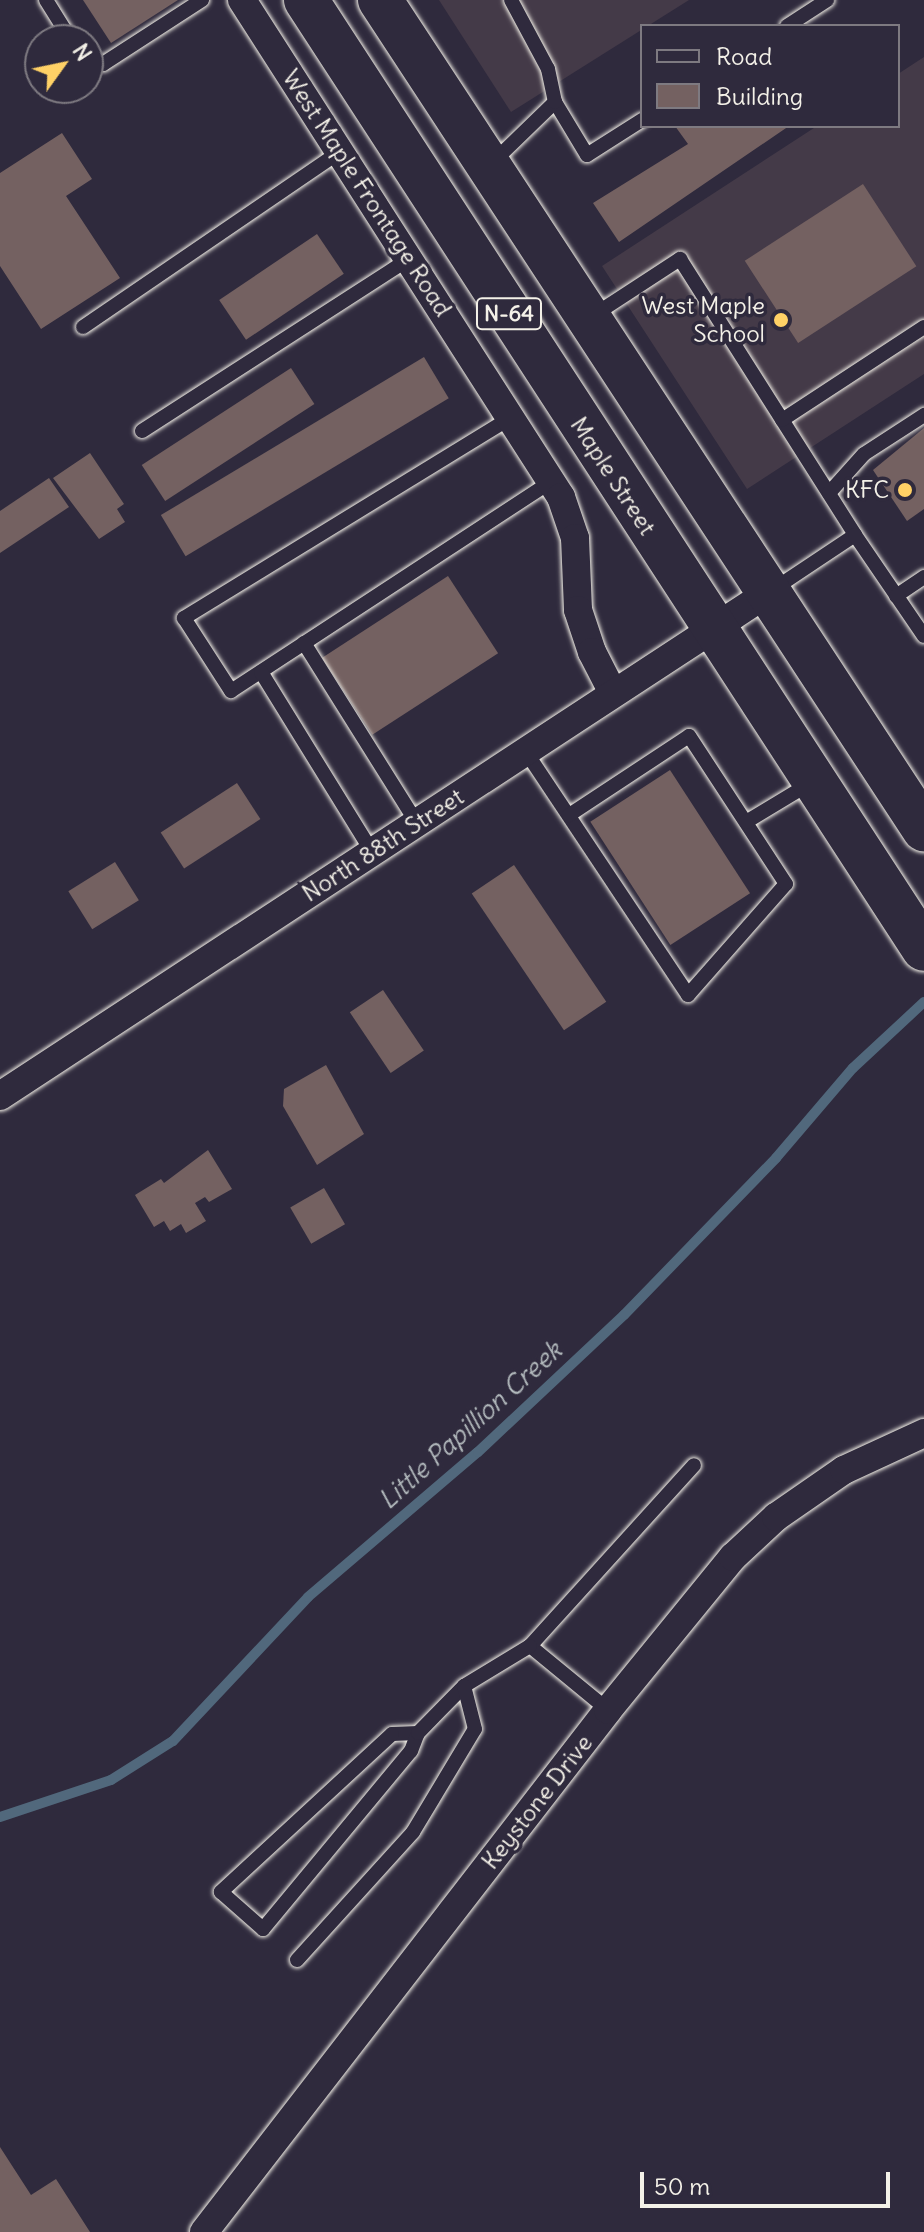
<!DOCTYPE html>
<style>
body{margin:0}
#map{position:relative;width:924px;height:2232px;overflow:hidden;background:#2f2a3d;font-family:Delius,sans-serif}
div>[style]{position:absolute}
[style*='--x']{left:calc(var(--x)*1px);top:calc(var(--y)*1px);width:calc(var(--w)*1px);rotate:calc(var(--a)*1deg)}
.built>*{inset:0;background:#443a48}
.stream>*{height:10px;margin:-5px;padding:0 5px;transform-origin:5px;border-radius:5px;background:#51687c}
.building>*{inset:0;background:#746161;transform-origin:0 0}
.roads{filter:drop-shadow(0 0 2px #f4f1e8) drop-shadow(0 0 2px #f4f1e8)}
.service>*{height:14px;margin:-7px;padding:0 7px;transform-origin:7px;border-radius:7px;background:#2f2a3d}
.minor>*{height:28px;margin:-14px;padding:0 14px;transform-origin:14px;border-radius:14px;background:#2f2a3d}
.primary>*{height:44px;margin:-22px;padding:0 22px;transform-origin:22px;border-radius:22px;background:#2f2a3d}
.dots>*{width:22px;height:22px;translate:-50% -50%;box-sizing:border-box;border:4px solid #2f2a3d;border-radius:50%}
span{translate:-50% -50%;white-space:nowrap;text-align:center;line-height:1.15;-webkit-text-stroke:7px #2f2a3d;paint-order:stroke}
.shield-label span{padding:2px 6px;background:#2f2a3d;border:2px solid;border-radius:6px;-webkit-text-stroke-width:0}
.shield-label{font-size:22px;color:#f4f1e8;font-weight:700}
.street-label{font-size:24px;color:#f4f1e8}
.poi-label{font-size:24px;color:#f4f1e8}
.right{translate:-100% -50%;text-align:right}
.water-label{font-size:26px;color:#b3babd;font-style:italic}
.legend{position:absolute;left:640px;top:24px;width:260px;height:104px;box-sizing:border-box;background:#2f2a3d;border:2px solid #7e7a81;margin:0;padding:10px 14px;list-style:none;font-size:24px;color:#f4f1e8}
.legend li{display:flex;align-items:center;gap:16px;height:40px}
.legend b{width:40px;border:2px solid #7e7a81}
.north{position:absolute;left:24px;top:24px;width:80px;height:80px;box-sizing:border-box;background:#2f2a3d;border:2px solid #7e7a81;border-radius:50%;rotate:57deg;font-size:22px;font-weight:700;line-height:32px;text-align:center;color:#f4f1e8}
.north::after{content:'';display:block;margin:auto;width:28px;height:36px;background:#ffd166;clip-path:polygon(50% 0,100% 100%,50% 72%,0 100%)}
.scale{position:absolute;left:640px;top:2172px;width:250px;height:36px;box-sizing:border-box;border:4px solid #f4f1e8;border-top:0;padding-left:10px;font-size:24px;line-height:28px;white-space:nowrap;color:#f4f1e8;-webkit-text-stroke:6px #2f2a3d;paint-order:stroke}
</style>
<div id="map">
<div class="built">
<i style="clip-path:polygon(439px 0,689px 0,511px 112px)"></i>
<i style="clip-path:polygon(924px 57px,924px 374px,747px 489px,602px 266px,817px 126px,898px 126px,898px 74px)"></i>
</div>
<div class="stream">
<i style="--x:0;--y:1817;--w:117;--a:-18.4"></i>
<i style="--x:111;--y:1780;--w:73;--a:-32.2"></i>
<i style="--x:173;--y:1741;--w:197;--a:-46.8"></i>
<i style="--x:308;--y:1597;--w:223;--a:-40.5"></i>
<i style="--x:478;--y:1452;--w:200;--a:-43.2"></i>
<i style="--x:624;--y:1315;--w:219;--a:-45.9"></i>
<i style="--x:776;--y:1158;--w:118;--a:-49.5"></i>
<i style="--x:853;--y:1068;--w:97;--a:-42.9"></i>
</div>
<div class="building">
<i style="clip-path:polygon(83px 0,178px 0,111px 43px)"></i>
<i style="clip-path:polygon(675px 126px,789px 126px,619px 242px,593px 203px,688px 144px)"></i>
<i style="clip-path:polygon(62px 133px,92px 179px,66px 196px,120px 278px,41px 329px,0 266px,0 173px)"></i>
<i style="left:863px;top:184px;width:98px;height:141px;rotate:57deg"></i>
<i style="left:317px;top:234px;width:48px;height:118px;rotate:56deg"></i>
<i style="left:424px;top:357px;width:48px;height:307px;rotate:59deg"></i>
<i style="left:291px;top:368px;width:43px;height:178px;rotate:57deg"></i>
<i style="clip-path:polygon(924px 428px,924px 509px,907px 521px,873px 470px)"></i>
<i style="clip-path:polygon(90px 453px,124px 504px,117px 509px,125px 522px,99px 539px,53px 478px)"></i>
<i style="clip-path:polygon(49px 478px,69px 507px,0 553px,0 511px)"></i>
<i style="left:448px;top:576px;width:92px;height:150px;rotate:57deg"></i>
<i style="left:670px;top:770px;width:147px;height:95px;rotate:57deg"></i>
<i style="left:237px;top:783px;width:43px;height:91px;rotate:57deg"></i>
<i style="left:115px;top:862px;width:45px;height:55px;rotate:58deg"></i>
<i style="left:514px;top:865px;width:165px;height:51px;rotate:56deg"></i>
<i style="left:383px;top:990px;width:73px;height:40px;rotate:56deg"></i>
<i style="clip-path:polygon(326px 1065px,364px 1134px,317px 1165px,283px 1106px,284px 1089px)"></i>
<i style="clip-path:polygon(208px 1150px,232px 1189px,209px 1202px,205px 1197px,195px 1203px,206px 1221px,186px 1233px,181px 1224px,170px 1231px,164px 1221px,154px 1227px,135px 1195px,161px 1179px,164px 1183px)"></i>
<i style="left:324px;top:1188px;width:42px;height:39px;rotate:60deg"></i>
<i style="clip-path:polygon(0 2147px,31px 2195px,56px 2179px,90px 2232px,0 2232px)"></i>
</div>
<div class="roads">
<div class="service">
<i style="--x:46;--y:0;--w:47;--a:58"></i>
<i style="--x:787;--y:26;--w:48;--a:-33"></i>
<i style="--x:88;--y:59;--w:16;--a:18"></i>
<i style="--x:103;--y:64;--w:118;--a:-32.9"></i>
<i style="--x:555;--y:102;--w:62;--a:58.9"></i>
<i style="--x:587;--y:155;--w:65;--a:-32.5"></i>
<i style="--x:492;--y:163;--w:88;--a:-44.1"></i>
<i style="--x:555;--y:102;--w:34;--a:-102"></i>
<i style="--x:548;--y:69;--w:78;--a:-118.2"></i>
<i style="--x:594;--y:315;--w:103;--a:-33.1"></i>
<i style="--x:680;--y:259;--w:327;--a:57.6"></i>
<i style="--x:855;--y:535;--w:101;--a:146.3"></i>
<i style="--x:83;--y:327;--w:311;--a:-34.3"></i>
<i style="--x:512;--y:417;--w:385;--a:148.5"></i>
<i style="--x:184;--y:618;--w:87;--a:57.2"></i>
<i style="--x:231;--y:691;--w:384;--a:-33.2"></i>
<i style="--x:782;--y:420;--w:170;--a:-33.2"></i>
<i style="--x:142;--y:431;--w:319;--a:-32.8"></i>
<i style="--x:829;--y:493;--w:52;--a:-48.1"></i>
<i style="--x:864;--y:454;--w:72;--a:-33"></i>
<i style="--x:855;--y:535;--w:122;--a:55.7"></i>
<i style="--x:896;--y:596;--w:34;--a:-34"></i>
<i style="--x:304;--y:643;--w:213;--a:57.9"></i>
<i style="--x:261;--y:672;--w:211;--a:58.3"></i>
<i style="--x:526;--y:752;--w:292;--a:56.3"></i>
<i style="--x:688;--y:995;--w:148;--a:-48.6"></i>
<i style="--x:786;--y:884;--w:177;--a:-123.2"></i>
<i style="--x:689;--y:736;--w:144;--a:146.6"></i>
<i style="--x:746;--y:822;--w:74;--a:-31.1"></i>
<i style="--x:608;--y:1710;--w:101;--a:-140.6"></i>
<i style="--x:530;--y:1646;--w:244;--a:-47.8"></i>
<i style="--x:418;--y:1733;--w:26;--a:178"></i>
<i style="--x:392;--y:1734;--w:233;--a:137.3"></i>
<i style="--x:221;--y:1892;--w:56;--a:41.4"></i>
<i style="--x:263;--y:1929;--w:231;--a:-50.3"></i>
<i style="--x:411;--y:1751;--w:19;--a:-69"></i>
<i style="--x:418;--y:1733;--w:66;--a:-45.6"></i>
<i style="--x:464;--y:1686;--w:77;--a:-31.2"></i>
<i style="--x:297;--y:1960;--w:173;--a:-47.8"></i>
<i style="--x:413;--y:1832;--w:120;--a:-59"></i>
<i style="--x:475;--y:1729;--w:44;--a:-104.3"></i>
</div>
<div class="minor">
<i style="--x:242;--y:0;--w:591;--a:57.31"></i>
<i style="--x:561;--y:497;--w:43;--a:71.1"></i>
<i style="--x:575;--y:538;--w:72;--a:87.6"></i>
<i style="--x:578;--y:610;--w:44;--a:71.6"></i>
<i style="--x:592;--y:652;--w:46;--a:62.9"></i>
<i style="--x:0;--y:1096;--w:916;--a:-33.24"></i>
<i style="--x:204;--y:2232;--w:660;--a:-52.26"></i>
<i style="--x:608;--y:1710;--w:198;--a:-50.8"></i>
<i style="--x:733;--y:1557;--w:59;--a:-42.9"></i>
<i style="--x:776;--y:1517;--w:83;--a:-34.7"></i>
<i style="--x:844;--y:1470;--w:88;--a:-24.8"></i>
</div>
<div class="primary">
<i style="--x:306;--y:0;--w:1132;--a:56.93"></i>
<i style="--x:380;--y:0;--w:992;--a:56.73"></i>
</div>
</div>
<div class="dots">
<i style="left:781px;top:320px;background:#ffd166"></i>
<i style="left:905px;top:490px;background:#ffd166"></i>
</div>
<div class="shield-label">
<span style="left:509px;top:314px">N-64</span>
</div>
<div class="street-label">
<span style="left:367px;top:193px;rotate:57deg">West Maple Frontage Road</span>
<span style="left:613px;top:476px;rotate:57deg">Maple Street</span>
<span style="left:383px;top:845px;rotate:-33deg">North 88th Street</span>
<span style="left:537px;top:1802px;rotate:-52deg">Keystone Drive</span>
</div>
<div class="poi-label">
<span class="right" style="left:765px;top:320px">West Maple<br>School</span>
<span class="right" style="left:889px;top:490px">KFC</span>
</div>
<div class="water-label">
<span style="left:470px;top:1425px;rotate:-42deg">Little Papillion Creek</span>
</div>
<ul class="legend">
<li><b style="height:10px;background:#2f2a3d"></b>Road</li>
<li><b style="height:22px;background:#746161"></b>Building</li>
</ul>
<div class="north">N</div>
<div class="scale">50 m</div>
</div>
